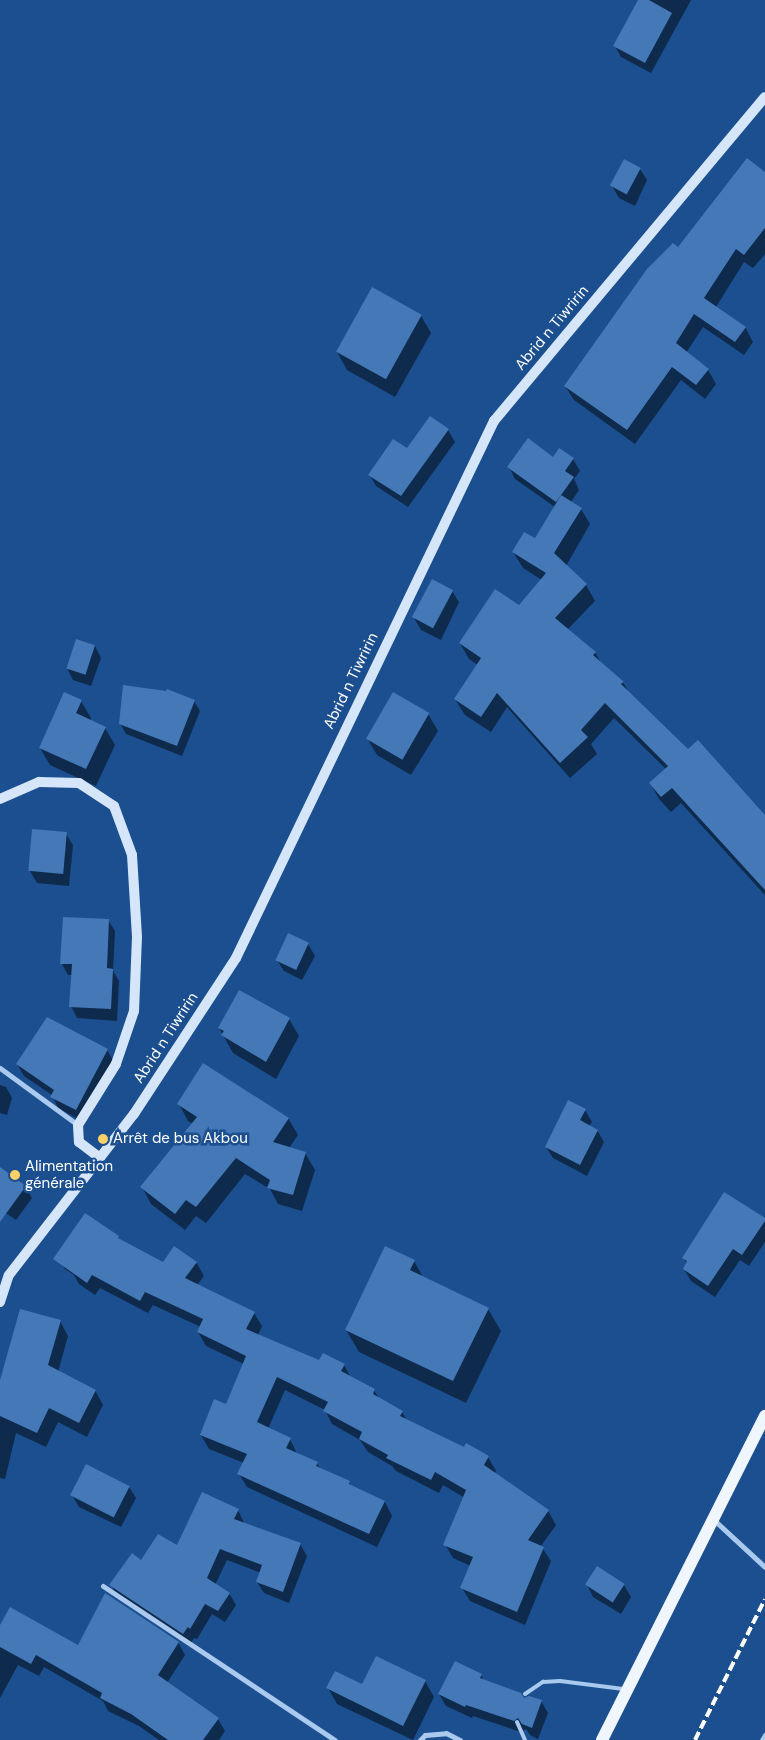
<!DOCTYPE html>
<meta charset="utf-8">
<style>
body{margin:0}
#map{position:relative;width:765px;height:1740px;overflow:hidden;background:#1b4f8f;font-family:"DM Sans",sans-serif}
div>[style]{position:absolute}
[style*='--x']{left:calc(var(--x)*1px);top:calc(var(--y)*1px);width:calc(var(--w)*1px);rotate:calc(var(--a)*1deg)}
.shadow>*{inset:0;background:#0007}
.building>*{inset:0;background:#4478b7;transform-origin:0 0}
.lane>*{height:4px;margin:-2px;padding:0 2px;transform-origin:2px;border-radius:2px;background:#a9c9ee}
.street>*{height:5px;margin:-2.5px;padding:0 2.5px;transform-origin:2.5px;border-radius:2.5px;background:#a9c9ee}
.secondary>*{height:10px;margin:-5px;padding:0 5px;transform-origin:5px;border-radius:5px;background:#d6e6fa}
.primary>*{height:12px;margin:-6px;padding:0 6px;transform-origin:6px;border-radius:6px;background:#f0f6ff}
.rail>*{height:4px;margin-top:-2px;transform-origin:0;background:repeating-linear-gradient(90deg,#fff 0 9px,transparent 0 13px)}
.dots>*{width:14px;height:14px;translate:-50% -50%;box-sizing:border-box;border:2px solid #1b4f8f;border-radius:50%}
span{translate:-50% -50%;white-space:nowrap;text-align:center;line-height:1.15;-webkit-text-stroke:5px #1b4f8f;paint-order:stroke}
.street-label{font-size:15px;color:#fff}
.poi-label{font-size:15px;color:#fff}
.left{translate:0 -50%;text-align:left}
</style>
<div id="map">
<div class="shadow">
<i style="clip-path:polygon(640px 0,691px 0,651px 73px,621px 57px,615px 46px)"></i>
<i style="clip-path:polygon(640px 169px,647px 180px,635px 206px,619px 198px,612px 186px)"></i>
<i style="clip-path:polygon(765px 174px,765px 254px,753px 268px,744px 262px,716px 307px,745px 327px,753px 342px,744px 355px,703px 327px,686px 353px,708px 370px,716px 384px,705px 399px,681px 380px,635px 444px,574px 400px,565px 386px,678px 249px)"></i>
<i style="clip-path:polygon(421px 316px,431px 333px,395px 397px,347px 370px,337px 352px)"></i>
<i style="clip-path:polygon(431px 418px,448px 430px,455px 442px,408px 507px,376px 486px,370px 475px,407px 450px)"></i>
<i style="clip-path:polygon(554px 458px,573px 459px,580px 471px,574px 479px,579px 490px,571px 502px,581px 509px,590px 524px,566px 566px,586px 585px,595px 601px,567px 630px,595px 652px,601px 663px,623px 682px,630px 695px,688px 751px,765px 816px,765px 895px,681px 803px,671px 812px,659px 799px,650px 783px,666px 769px,614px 718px,591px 744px,597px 754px,570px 778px,507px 707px,491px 732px,465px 715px,455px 699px,478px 665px,469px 659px,460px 643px,519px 606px,542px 580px,523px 568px,513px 552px,536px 540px,555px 507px,515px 479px,509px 467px)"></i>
<i style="clip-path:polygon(452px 591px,459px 602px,441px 640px,421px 630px,414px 618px)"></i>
<i style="clip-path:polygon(77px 640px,95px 646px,101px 658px,91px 686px,73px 680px,67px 668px)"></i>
<i style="clip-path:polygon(81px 701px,91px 718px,90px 721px,105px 728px,115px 745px,96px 786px,50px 765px,40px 748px)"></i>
<i style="clip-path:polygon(194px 701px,200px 711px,182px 756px,126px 734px,120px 723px)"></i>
<i style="clip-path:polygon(428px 714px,438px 731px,411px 775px,377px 755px,367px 738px)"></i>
<i style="clip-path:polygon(33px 831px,66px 834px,73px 845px,69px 886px,37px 883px,30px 871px)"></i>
<i style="clip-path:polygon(108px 920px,115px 931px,113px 971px,119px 981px,117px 1021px,77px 1018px,71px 1006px,73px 975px,68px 975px,62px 964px)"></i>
<i style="clip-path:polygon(308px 944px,315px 956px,302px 980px,284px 971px,277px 960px)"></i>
<i style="clip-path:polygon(47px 1019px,107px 1050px,114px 1062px,82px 1121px,58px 1108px,52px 1095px,24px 1076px,17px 1064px)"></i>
<i style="clip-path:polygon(289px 1019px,299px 1036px,276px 1079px,233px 1053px,219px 1028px)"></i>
<i style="clip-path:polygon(0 1085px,6px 1087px,12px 1098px,7px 1115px,0 1113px)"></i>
<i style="clip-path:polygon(179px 1104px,288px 1118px,298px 1135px,289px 1148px,305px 1153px,315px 1170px,302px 1211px,278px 1204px,270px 1189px,245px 1174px,206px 1223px,196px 1216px,185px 1230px,151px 1204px,142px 1187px,193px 1124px,188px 1121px)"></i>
<i style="clip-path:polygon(585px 1110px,592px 1122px,589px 1126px,597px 1130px,604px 1142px,587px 1176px,553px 1158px,546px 1147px)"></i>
<i style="clip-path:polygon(0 1168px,25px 1186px,32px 1198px,16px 1220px,0 1209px)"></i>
<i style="clip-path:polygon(765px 1220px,765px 1242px,749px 1266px,740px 1260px,715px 1297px,691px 1281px,684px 1269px,687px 1264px,684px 1258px)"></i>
<i style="clip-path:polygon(118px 1237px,121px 1242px,163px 1264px,196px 1262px,204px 1276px,197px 1285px,254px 1313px,262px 1326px,258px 1335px,320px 1361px,344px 1365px,351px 1378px,374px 1390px,380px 1400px,402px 1412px,407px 1421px,464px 1449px,488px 1457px,496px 1471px,494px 1474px,548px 1511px,556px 1525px,541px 1546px,551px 1561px,525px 1625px,470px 1601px,462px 1588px,471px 1566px,453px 1558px,445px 1544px,465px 1498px,443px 1485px,439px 1493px,396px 1471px,392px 1466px,368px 1452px,360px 1440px,332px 1424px,325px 1410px,285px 1390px,268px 1429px,290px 1439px,297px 1454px,317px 1463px,320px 1469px,349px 1482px,352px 1487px,385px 1502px,392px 1516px,377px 1547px,247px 1487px,239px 1474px,244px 1463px,209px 1449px,201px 1435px,226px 1405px,244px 1364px,206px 1346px,198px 1332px,201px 1327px,153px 1305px,148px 1313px,100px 1288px,95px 1295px,79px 1284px,74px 1275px,65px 1269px,57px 1255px)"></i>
<i style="clip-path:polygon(414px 1261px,424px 1279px,488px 1309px,501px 1331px,466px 1403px,359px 1352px,346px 1330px)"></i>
<i style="clip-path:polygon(60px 1321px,68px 1336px,58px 1372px,95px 1390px,103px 1405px,87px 1437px,58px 1422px,46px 1447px,16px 1433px,5px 1479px,0 1478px,0 1385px)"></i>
<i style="clip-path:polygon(129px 1487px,136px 1498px,121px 1527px,79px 1507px,72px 1495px)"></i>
<i style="clip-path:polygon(238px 1510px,244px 1523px,300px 1544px,307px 1556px,289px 1603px,264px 1593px,257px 1582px,261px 1573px,227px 1560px,215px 1585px,229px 1593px,236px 1605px,225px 1622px,212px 1614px,197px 1639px,194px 1638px,190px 1645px,117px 1596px,111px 1585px,142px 1562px,177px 1547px)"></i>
<i style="clip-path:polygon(587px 1585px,624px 1585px,631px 1597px,621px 1614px,593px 1597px)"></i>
<i style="clip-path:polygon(0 1627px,79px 1647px,178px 1642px,185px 1655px,167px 1683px,218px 1719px,225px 1731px,219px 1740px,159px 1740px,139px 1726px,108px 1711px,103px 1701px,44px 1667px,39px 1676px,18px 1665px,0 1698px)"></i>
<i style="clip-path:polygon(481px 1675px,484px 1681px,524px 1699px,541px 1701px,548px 1713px,538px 1739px,530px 1735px,526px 1729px,521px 1732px,473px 1716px,472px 1718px,446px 1706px,439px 1694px)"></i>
<i style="clip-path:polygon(425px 1681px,434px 1697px,413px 1740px,337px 1704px,328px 1688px)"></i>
</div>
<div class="building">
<i style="clip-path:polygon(638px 0,649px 0,672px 13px,645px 63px,613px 46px)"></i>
<i style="clip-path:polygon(747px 158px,765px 172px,765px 228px,744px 255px,736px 249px,704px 298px,746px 327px,735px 342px,694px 314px,676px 343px,709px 369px,696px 385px,672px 367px,627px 430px,564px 386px,647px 269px,673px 243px,678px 247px)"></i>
<i style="left:624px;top:159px;width:19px;height:30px;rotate:28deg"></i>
<i style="left:372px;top:287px;width:57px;height:74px;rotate:29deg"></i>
<i style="clip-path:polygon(430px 416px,449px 429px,401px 496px,368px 475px,393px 439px,407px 448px)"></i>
<i style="clip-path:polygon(528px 438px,553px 457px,559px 448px,574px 458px,565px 471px,574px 477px,556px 502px,507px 467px)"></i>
<i style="clip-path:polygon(561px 495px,582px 508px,554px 553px,587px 584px,555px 618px,596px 652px,593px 655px,624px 682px,621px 684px,688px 749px,698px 740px,765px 815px,765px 890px,672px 788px,661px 797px,649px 783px,668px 766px,605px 703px,581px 730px,588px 737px,560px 763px,497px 693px,481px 717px,454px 699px,481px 658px,459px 643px,495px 589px,519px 605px,546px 573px,512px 552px,524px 532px,535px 538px)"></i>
<i style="left:432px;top:579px;width:24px;height:43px;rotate:28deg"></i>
<i style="left:76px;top:639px;width:20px;height:31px;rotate:18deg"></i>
<i style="clip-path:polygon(123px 685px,166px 691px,167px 689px,195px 700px,177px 746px,119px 724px)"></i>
<i style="clip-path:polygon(64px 692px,82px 700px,76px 713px,106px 727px,86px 769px,39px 748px)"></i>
<i style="left:393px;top:692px;width:42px;height:54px;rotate:30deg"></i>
<i style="left:32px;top:829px;width:35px;height:42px;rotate:5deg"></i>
<i style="clip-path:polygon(63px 917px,109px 919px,107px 968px,113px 969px,111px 1009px,69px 1007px,72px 964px,60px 964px)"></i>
<i style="left:288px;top:933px;width:23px;height:30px;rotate:25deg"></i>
<i style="clip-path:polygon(239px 990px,290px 1018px,266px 1062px,221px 1035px,224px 1031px,218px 1028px)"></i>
<i style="clip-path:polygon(47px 1017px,108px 1049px,76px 1110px,50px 1097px,54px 1090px,16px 1064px)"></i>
<i style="clip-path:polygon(203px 1063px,289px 1118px,273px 1142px,306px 1152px,293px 1195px,267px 1188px,270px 1180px,236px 1158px,196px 1207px,186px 1200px,175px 1214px,140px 1187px,197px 1117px,177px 1104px)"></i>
<i style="clip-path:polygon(568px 1100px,586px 1109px,580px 1120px,598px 1130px,580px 1165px,545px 1147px)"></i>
<i style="clip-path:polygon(0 1167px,26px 1186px,0 1222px)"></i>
<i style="clip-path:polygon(724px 1192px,765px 1218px,765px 1221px,742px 1255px,733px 1249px,708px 1286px,683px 1269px,687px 1261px,682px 1258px)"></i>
<i style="clip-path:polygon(85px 1213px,119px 1236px,118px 1238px,163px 1262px,174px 1246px,197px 1262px,185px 1278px,255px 1312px,246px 1329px,319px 1360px,323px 1353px,345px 1364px,341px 1371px,375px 1389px,373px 1394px,403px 1411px,400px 1416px,464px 1447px,466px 1443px,489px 1456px,484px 1465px,549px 1510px,528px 1540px,544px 1547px,517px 1612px,460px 1588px,473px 1557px,443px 1545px,466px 1490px,435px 1472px,431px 1480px,386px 1458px,388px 1455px,359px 1439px,362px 1432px,323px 1411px,328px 1402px,277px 1377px,257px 1422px,291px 1438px,286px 1448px,318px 1462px,316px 1466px,350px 1481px,349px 1484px,385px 1501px,369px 1534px,237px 1474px,247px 1454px,200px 1435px,214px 1399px,226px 1404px,246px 1356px,197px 1332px,203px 1319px,145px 1292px,140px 1301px,92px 1275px,87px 1283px,53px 1259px)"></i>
<i style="clip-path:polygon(385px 1246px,415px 1260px,410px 1270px,489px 1308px,453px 1381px,345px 1330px)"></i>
<i style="clip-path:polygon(20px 1309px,61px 1320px,48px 1365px,96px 1390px,79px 1423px,49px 1408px,37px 1433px,0 1416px,0 1380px)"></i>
<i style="left:86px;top:1464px;width:49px;height:35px;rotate:27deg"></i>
<i style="clip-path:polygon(202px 1492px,239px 1509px,234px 1519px,301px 1543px,283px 1592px,256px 1582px,262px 1565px,220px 1549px,207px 1578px,230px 1593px,218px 1611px,205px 1604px,190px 1629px,188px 1627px,183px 1634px,109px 1585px,132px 1553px,141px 1560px,158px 1534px,177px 1545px)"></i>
<i style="left:597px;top:1566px;width:33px;height:22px;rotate:33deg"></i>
<i style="clip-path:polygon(105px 1593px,179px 1642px,158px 1675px,219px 1718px,203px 1740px,168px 1740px,131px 1714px,100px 1698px,102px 1693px,36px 1655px,31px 1664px,0 1647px,0 1625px,10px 1607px,78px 1645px)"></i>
<i style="clip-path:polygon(376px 1656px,426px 1680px,403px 1726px,326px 1688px,335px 1671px,362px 1684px)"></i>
<i style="clip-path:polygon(455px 1661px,482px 1674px,480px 1678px,521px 1693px,524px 1698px,529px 1696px,542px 1700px,532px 1728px,522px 1724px,518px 1718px,514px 1721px,466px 1705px,465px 1707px,438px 1694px)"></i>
</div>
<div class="lane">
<i style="--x:525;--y:1694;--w:22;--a:-34"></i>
<i style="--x:543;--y:1682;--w:17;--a:-3"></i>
<i style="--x:560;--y:1681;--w:64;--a:7.1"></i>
<i style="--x:517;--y:1722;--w:20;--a:66"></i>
</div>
<div class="street">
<i style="--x:0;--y:1068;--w:97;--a:36.2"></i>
<i style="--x:714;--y:1520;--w:69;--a:42.7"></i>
<i style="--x:103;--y:1586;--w:278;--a:33.6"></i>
<i style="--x:420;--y:1740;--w:7;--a:-45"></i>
<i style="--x:425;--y:1735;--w:21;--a:-5"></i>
<i style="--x:446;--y:1733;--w:16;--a:27"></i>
<i style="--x:762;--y:1740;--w:6;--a:-59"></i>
</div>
<div class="secondary">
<i style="--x:0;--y:799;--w:43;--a:-23.6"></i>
<i style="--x:39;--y:782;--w:40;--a:1.4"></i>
<i style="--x:79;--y:783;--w:42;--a:33.3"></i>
<i style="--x:114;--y:806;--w:52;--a:69.8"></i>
<i style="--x:132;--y:855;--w:82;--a:86.5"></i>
<i style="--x:137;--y:937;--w:74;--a:92.3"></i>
<i style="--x:134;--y:1011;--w:56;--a:108.8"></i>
<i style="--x:116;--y:1064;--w:72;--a:121.9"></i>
<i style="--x:78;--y:1125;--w:17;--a:87"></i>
<i style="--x:79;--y:1142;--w:26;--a:37"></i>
<i style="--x:0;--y:1302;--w:28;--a:-72"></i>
<i style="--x:9;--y:1275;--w:204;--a:-52.2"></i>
<i style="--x:134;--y:1114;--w:186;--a:-56.8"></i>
<i style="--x:236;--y:958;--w:596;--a:-64.34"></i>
<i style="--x:494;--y:421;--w:422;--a:-50.1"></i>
</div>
<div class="primary">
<i style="--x:602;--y:1740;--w:363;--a:-63.3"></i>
</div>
<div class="rail">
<i style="--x:695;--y:1740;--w:157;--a:-63.6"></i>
</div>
<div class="dots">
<i style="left:103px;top:1139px;background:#ffd166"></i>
<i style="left:15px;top:1175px;background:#ffd166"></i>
</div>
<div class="street-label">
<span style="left:552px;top:328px;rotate:-50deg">Abrid n Tiwririn</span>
<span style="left:351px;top:681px;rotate:-64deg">Abrid n Tiwririn</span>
<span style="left:166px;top:1038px;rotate:-57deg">Abrid n Tiwririn</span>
</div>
<div class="poi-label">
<span class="left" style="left:113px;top:1139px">Arrêt de bus Akbou</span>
<span class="left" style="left:25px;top:1175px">Alimentation<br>générale</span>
</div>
</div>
